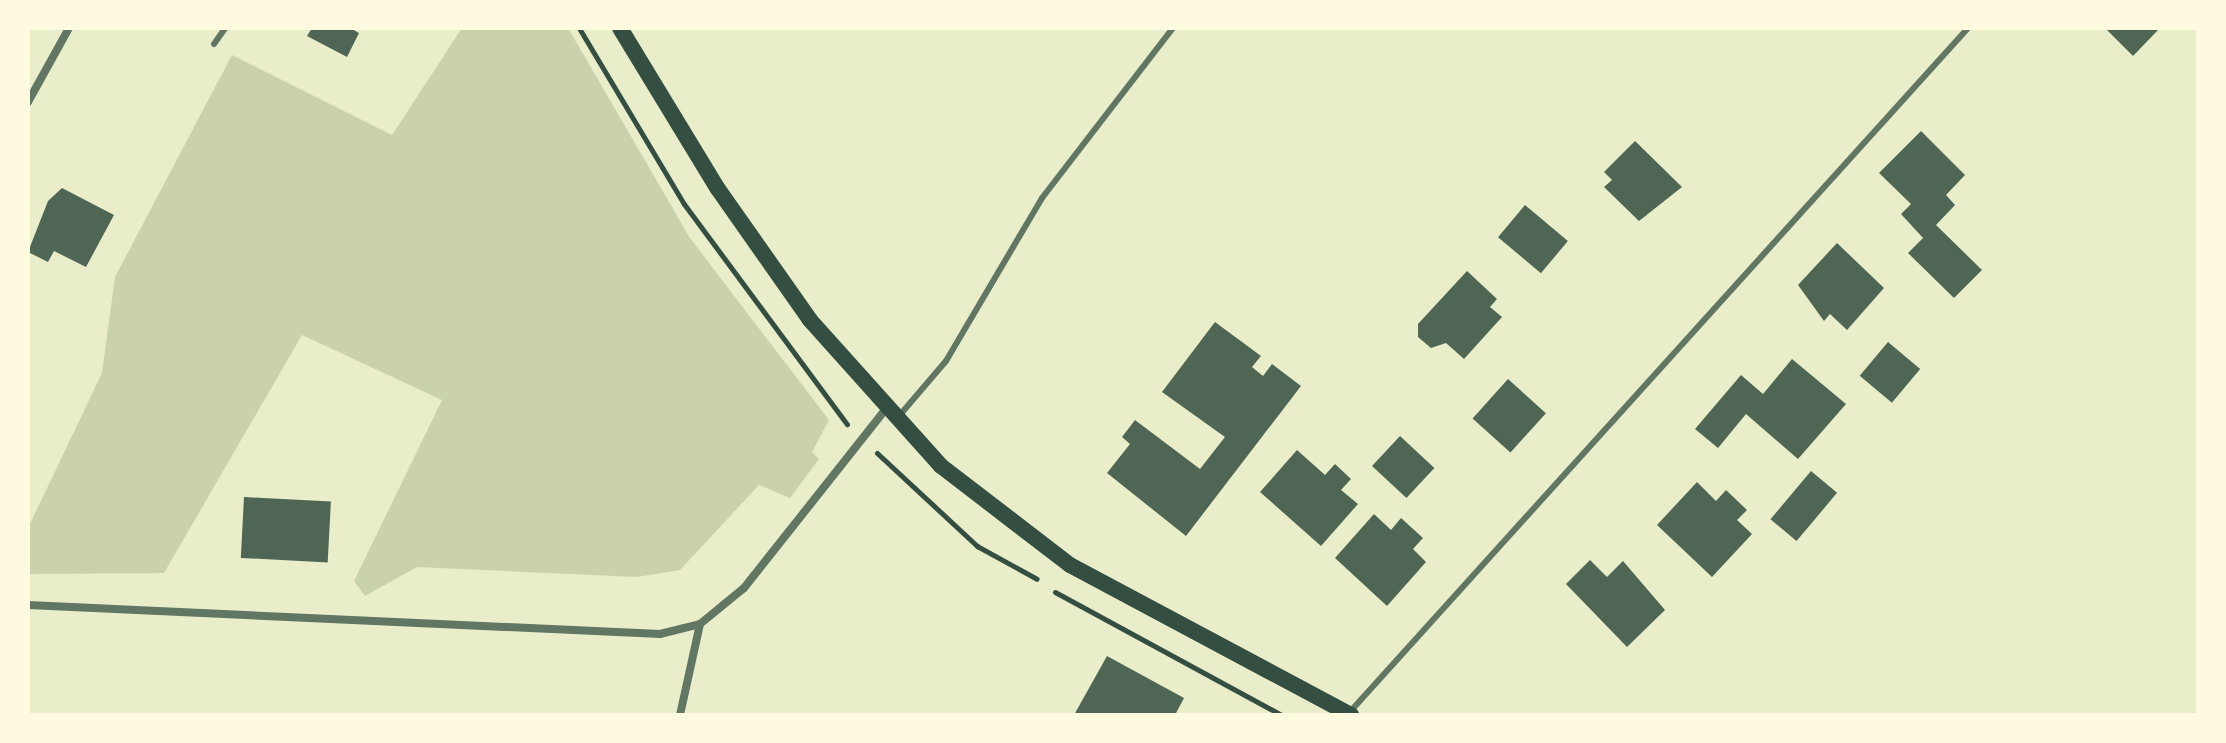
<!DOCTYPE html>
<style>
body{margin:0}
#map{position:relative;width:2226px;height:743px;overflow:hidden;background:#e9edc9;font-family:"Varela Round",sans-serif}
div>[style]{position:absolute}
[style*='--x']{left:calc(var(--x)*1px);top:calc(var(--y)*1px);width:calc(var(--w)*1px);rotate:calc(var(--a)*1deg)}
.green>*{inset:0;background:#cad2ad}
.building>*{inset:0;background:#4f6655;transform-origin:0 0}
.path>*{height:5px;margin:-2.5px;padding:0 2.5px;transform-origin:2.5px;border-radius:2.5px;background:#344e41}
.service>*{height:6px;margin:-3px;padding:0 3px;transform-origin:3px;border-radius:3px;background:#617663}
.minor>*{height:8px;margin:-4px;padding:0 4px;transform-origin:4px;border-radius:4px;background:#617663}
.secondary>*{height:16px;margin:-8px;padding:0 8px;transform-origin:8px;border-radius:8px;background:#344e41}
span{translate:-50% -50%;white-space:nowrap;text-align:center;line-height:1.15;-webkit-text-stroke:6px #fefae0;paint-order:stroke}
.frame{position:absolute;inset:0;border:30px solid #fefae0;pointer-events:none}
</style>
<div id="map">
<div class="green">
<i style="clip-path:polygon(462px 28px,568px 28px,690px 238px,829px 420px,812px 452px,819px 459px,790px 498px,759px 485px,680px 570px,637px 577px,417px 567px,365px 596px,354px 581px,442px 400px,302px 335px,164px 573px,28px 574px,28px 528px,102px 373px,115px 277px,232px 55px,392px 135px)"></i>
</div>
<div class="building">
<i style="clip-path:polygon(312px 28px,350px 28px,359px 33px,347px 57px,307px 36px)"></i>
<i style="clip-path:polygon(2105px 28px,2160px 28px,2133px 56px)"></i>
<i style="clip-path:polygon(1921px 131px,1965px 175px,1946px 195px,1955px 205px,1936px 225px,1982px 270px,1954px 298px,1908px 253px,1923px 238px,1901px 214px,1911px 204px,1879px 173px)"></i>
<i style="clip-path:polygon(1635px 141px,1682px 187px,1639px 221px,1604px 187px,1612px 180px,1604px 172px)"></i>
<i style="clip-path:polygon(62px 188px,114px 215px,86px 267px,54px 251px,48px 262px,28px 252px,48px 201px)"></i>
<i style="left:1525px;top:205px;width:56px;height:42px;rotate:40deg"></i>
<i style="clip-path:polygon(1837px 243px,1884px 288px,1847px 330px,1830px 314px,1824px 321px,1798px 285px)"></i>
<i style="clip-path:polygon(1467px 271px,1497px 299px,1490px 307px,1502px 317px,1464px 359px,1446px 343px,1431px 348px,1418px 337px,1418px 324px)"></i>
<i style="clip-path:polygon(1215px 322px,1261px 356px,1252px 367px,1263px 376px,1272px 364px,1301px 386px,1186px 536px,1107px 473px,1130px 444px,1122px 437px,1135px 420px,1200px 469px,1225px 437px,1162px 392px)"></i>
<i style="left:1888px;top:342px;width:42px;height:44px;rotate:40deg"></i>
<i style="clip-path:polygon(1792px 359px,1846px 404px,1798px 459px,1746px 414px,1718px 448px,1695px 429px,1741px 375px,1763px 394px)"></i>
<i style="left:1508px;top:379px;width:51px;height:53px;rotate:42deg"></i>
<i style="left:1400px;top:436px;width:47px;height:41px;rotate:43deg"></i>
<i style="clip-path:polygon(1297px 450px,1325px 475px,1335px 464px,1351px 479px,1341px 490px,1358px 504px,1321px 546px,1260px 492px)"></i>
<i style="left:1811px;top:471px;width:34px;height:63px;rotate:40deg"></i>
<i style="clip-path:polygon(1697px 482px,1716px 501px,1726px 490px,1747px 510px,1737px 520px,1752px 534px,1712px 577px,1657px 525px)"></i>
<i style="left:244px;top:497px;width:87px;height:61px;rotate:3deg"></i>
<i style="clip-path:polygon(1374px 514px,1391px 530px,1401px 518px,1423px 538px,1413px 549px,1426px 562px,1387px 606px,1335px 558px)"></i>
<i style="clip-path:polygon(1590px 560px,1607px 577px,1623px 561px,1665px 610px,1627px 647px,1566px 584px)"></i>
<i style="clip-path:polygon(1107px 656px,1184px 698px,1175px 715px,1074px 715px)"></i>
</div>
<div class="path">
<i style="--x:579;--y:28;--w:205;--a:59.2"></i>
<i style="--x:684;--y:204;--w:274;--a:53.5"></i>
<i style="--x:877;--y:453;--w:137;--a:42.9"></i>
<i style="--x:977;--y:546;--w:68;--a:28.8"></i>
<i style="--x:1055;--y:592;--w:258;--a:28.5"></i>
</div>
<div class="service">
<i style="--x:214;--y:44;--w:19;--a:-55"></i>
<i style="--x:899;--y:416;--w:72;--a:-49.5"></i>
<i style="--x:946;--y:361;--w:189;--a:-59.5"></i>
<i style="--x:1042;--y:198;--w:215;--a:-52.4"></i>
<i style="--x:1348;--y:714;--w:925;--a:-47.89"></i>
</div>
<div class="minor">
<i style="--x:28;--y:102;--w:85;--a:-61"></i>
<i style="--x:28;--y:605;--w:633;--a:2.63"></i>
<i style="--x:660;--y:634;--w:41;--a:-14"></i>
<i style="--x:700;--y:624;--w:57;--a:-39.3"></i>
<i style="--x:744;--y:588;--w:227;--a:-51.6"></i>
<i style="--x:680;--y:715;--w:93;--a:-77.6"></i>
</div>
<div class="secondary">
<i style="--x:620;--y:28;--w:188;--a:58.7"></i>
<i style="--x:718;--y:189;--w:160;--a:54.9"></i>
<i style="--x:810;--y:320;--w:196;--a:48.1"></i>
<i style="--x:941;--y:466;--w:163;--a:37.5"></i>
<i style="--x:1070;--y:565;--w:319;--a:28.1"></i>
</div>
<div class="frame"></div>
</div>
